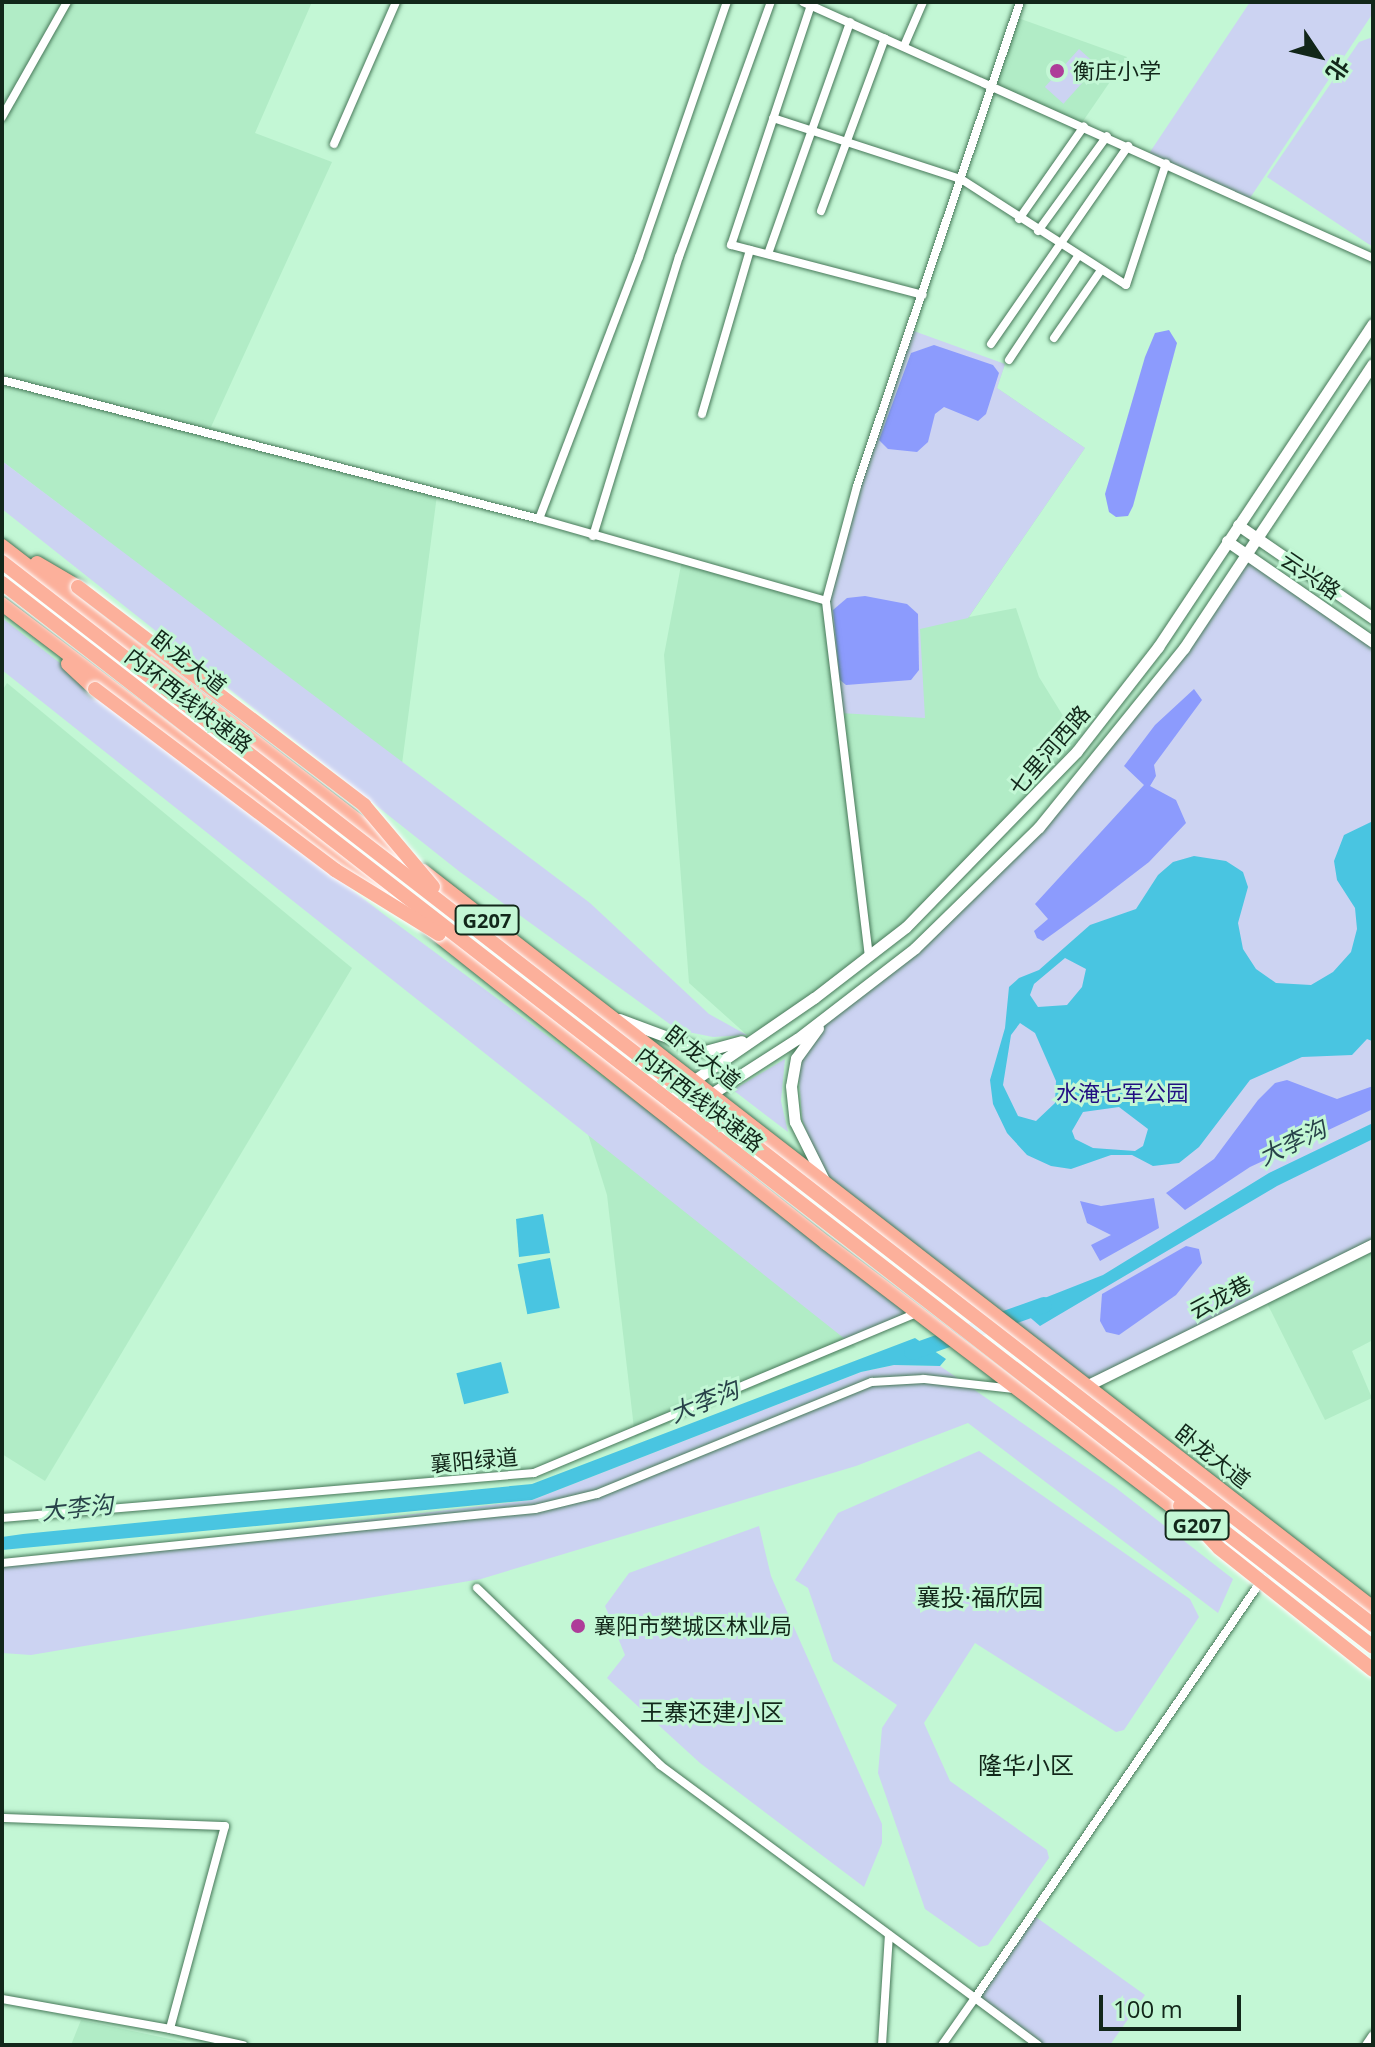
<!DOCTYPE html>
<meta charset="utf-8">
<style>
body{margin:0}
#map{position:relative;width:1375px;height:2047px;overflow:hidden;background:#c3f7d5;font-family:"Open Sans","Noto Sans SC",sans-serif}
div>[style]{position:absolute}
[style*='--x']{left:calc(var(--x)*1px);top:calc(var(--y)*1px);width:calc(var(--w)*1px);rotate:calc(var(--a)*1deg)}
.built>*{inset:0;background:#b1ecc6}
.green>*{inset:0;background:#ccd3f2;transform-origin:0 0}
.forest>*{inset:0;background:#8c9bfd}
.water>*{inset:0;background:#49c5e1;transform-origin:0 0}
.river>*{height:16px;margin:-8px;padding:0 8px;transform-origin:8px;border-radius:8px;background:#49c5e1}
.roads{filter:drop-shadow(0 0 2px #477859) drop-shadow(0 0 2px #477859)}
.street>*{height:8px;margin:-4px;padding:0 4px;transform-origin:4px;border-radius:4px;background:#fff}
.secondary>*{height:11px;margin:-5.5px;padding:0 5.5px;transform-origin:5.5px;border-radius:5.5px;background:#fff}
.highway>*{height:14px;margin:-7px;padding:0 7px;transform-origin:7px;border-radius:7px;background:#fcb09b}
.bridges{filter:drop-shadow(0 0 2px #fff) drop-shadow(0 0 2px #fff)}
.highway-bridge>*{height:14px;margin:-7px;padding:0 7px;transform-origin:7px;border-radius:7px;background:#fcb09b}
.dots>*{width:22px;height:22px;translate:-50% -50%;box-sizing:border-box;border:4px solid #c3f7d5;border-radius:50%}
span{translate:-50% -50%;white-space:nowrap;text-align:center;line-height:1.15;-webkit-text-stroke:6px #c3f7d5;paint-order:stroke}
.shield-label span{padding:2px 6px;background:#c3f7d5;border:2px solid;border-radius:6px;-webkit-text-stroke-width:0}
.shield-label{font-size:20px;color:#12271a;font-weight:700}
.poi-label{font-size:22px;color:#12271a}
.left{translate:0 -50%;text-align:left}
.street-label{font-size:22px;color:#12271a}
.park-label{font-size:22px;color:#210f82}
.water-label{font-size:24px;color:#284249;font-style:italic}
.neighbourhood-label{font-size:24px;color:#12271a}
.frame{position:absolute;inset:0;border:4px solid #12271a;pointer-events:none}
.north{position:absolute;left:1279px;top:16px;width:80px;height:80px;-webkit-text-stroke:6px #c3f7d5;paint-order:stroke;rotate:125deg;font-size:22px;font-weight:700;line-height:32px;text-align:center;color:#12271a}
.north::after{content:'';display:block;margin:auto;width:28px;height:36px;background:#12271a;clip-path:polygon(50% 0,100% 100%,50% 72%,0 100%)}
.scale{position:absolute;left:1099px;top:1995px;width:142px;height:36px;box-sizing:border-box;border:4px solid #12271a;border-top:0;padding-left:10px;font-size:24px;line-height:28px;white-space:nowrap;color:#12271a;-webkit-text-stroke:6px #c3f7d5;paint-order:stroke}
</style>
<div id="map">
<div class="built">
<i style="clip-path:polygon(2px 2px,312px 2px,255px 133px,332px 162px,211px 427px,437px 495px,402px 764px,2px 461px)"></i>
<i style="clip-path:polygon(1015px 17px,1127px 57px,1081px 124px,992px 84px)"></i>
<i style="clip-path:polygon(1005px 364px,997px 388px,1085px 448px,969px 617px,1016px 608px,1039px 677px,1078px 740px,984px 845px,884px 941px,781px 1018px,747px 1035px,689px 983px,664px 655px,682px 560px,826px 601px)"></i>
<i style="clip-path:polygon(7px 683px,352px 968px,45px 1481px,2px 1454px,2px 691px)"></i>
<i style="clip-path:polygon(587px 1131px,856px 1347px,635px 1437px,607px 1195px)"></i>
<i style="clip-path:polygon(1373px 1244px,1373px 1340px,1352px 1351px,1372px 1398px,1325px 1420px,1264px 1297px)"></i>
<i style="clip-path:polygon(81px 2020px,198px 2045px,71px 2045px)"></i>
</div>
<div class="green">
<i style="clip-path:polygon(1250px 2px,1373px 2px,1373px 13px,1248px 201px,1148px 155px)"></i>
<i style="clip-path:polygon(1370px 38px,1373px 40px,1373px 247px,1267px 177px,1359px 42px)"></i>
<i style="left:1079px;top:49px;width:25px;height:51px;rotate:42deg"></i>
<i style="clip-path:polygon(911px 330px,1005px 364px,997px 388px,1085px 448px,968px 618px,920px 629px,925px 718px,840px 713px,826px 601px,857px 486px)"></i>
<i style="clip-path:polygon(2px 461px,590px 903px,709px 1014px,747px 1035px,713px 1037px,678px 1030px,460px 872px,2px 509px)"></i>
<i style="clip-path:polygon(1245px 554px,1373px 642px,1373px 1242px,1086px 1386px,824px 1180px,802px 1119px,799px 1075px,804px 1053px,826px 1018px,962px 906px,1120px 733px)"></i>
<i style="clip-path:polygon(2px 618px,382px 913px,919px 1312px,850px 1343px,2px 670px)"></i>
<i style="clip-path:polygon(785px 1059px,781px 1101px,788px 1132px,733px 1090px)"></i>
<i style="clip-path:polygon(894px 1365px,940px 1366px,1116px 1488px,1233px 1579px,1218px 1613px,968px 1423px,856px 1466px,481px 1579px,31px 1655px,2px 1653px,2px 1563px,532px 1500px,861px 1372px)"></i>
<i style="clip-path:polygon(979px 1451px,1190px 1599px,1199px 1617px,1124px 1730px,1116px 1732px,975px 1643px,924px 1723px,950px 1781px,1047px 1850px,1049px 1858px,988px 1945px,979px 1947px,925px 1909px,878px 1773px,882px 1728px,897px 1705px,833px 1661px,808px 1588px,795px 1580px,838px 1513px)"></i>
<i style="clip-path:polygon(759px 1526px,771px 1576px,882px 1824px,882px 1843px,864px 1887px,700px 1763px,607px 1678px,625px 1655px,605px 1606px,629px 1573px)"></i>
<i style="clip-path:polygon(1033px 1915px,1145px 1995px,1110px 2045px,1038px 2045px,975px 1998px)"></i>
</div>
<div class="forest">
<i style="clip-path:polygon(1169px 330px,1177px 343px,1133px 506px,1128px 516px,1116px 517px,1109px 512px,1105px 494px,1145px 357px,1155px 333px)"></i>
<i style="clip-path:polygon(934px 345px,993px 365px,999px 373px,986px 414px,978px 421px,944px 407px,935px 414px,928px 442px,917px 452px,888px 449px,879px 440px,911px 353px)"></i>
<i style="clip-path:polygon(865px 596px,907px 604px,918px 614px,919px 670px,911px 680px,846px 685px,840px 680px,833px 610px,847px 598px)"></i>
<i style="clip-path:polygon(1194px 689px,1202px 700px,1154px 765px,1156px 776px,1150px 786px,1176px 800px,1186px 823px,1149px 862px,1097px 902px,1043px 941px,1037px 938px,1034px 931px,1048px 919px,1035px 904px,1144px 785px,1124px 766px,1155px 725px)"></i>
<i style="clip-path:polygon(1287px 1080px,1337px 1099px,1373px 1086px,1373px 1109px,1250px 1167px,1185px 1210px,1166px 1193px,1214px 1159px,1258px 1100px,1275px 1083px)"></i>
<i style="clip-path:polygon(1154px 1198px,1159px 1228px,1100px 1261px,1091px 1245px,1111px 1235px,1087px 1223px,1080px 1201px,1101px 1206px)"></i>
<i style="clip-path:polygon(1186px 1246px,1199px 1249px,1202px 1263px,1176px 1295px,1119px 1335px,1106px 1332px,1100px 1321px,1102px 1294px)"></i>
</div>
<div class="water">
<i style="clip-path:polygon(evenodd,1373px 821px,1372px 1041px,1367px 1039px,1352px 1055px,1302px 1057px,1250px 1080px,1199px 1147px,1179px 1163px,1153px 1166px,1132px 1155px,1111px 1155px,1071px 1169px,1051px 1166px,1027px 1155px,1007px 1133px,993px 1104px,990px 1080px,1005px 1028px,1009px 987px,1019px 978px,1039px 970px,1090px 925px,1136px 909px,1158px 875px,1173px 862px,1194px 856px,1226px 861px,1243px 872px,1248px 887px,1238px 923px,1243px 949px,1256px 969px,1276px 983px,1311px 985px,1333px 972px,1351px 952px,1357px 929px,1355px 908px,1337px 880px,1334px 861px,1344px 835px,1373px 821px,1065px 958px,1086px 969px,1082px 987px,1067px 1005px,1038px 1007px,1030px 995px,1034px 984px,1065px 958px,1373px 821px,1020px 1023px,1035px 1033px,1056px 1081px,1055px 1103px,1036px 1121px,1018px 1116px,1003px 1085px,1011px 1035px,1020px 1023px,1373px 821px,1119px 1107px,1148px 1129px,1143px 1146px,1135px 1151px,1093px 1148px,1075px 1139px,1072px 1131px,1083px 1112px,1119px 1107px)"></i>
<i style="clip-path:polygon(1373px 1123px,1373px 1139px,1277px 1186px,1040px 1326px,1019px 1308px,1103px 1275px,1269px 1173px)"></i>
<i style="clip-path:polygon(543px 1214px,550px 1253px,519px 1257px,516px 1219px)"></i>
<i style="left:550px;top:1258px;width:51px;height:33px;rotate:79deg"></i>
<i style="clip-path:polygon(915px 1338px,946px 1359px,940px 1366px,894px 1365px,861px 1372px,532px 1500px,2px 1550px,2px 1537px,23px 1534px,532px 1484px)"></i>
<i style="left:501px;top:1362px;width:32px;height:46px;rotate:76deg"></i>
</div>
<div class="river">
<i style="--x:912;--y:1352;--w:140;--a:-19.6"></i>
</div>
<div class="roads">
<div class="street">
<i style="--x:803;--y:2;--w:625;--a:24.19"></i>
<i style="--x:811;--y:5;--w:253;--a:108.4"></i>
<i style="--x:731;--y:245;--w:198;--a:14.6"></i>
<i style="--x:904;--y:46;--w:48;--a:-66.6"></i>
<i style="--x:2;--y:117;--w:132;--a:-60.5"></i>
<i style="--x:773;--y:118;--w:198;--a:18"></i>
<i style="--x:961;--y:179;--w:196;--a:32.7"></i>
<i style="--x:1126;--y:285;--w:128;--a:-71.8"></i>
<i style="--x:334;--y:144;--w:155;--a:-66.4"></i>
<i style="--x:821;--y:211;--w:184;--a:-69.7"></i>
<i style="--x:1019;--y:219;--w:113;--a:-55"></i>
<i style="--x:1038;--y:231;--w:117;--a:-54"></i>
<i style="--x:768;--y:254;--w:246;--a:-70.5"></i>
<i style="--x:1054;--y:338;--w:83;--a:-55.3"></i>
<i style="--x:991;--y:344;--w:241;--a:-55.3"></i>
<i style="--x:1009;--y:360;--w:125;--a:-56.4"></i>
<i style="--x:2;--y:380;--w:555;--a:14.51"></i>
<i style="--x:539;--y:519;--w:298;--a:15.9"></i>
<i style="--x:702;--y:414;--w:171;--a:-73.7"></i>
<i style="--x:539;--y:519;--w:280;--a:-69.1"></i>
<i style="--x:639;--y:257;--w:270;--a:-71"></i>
<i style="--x:593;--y:536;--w:292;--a:-72.9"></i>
<i style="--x:679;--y:257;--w:271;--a:-70.2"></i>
<i style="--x:869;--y:957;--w:359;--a:-96.9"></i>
<i style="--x:826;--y:601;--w:119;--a:-74.9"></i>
<i style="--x:857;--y:486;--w:511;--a:-71.39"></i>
<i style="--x:2;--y:1518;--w:534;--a:-4.83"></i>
<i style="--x:534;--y:1473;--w:417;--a:-22.7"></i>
<i style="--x:2;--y:1563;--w:536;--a:-5.79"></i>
<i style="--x:535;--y:1509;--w:64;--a:-13.6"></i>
<i style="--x:597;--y:1494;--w:297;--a:-22.2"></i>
<i style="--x:872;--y:1382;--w:52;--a:-3.3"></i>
<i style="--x:924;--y:1379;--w:91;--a:6.3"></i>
<i style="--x:477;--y:1588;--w:255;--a:44"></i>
<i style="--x:660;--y:1765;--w:392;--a:36.5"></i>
<i style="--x:975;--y:1998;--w:509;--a:-55.56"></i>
<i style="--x:2;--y:1818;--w:223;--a:2.1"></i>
<i style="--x:225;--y:1826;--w:210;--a:105.2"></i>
<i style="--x:170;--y:2029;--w:75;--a:12.4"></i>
<i style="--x:2;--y:1999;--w:171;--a:10.1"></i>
<i style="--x:882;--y:2045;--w:110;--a:-86.4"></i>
<i style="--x:942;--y:2045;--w:57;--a:-54.9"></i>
<i style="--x:975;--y:1998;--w:79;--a:36.7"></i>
</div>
<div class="secondary">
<i style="--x:1238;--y:525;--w:164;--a:34.6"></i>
<i style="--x:1227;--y:541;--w:178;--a:34.7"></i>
<i style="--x:619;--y:1019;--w:92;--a:20.4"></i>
<i style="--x:705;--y:1051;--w:38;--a:-15"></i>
<i style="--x:818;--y:1028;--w:37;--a:126"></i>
<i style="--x:796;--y:1058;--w:28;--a:100"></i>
<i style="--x:791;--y:1086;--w:36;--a:84"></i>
<i style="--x:795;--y:1122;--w:65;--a:63.4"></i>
<i style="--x:661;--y:1103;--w:186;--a:-34.5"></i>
<i style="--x:814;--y:998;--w:116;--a:-37.7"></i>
<i style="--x:906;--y:927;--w:245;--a:-45.8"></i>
<i style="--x:1077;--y:751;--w:132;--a:-52.1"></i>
<i style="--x:1158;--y:647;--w:388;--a:-56.4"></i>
<i style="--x:677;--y:1116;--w:143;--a:-32.7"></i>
<i style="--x:797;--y:1039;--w:149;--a:-37.6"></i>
<i style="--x:915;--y:948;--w:173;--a:-44.3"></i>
<i style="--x:1039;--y:827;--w:230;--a:-51"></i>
<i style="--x:1184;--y:648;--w:341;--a:-56.4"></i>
<i style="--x:1086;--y:1386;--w:320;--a:-26.3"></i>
<i style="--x:1367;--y:2045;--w:11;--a:-56"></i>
</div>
<div class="highway">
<i style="--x:2;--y:546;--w:504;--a:37.67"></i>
<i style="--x:37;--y:563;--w:48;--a:30.3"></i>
<i style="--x:2;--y:604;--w:476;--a:37.2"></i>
<i style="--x:68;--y:664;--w:37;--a:43"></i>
<i style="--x:423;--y:871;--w:1202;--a:37.8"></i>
<i style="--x:429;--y:928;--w:507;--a:38.43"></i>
<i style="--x:826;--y:1243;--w:452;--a:37.3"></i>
</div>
</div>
<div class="bridges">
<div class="highway-bridge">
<i style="--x:2;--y:562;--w:1735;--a:37.79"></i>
<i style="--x:2;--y:583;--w:1735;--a:37.81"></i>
<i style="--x:78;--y:587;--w:360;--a:37.3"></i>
<i style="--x:364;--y:805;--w:107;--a:49.9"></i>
<i style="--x:95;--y:689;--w:301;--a:37"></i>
<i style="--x:335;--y:870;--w:122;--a:31.6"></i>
<i style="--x:1180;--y:1506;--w:57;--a:47.1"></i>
<i style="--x:1219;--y:1548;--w:196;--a:38.4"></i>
</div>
</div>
<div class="dots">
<i style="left:1057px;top:71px;background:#ae3d99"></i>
<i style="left:578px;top:1626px;background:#ae3d99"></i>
</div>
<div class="shield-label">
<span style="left:487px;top:920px">G207</span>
<span style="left:1197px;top:1525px">G207</span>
</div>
<div class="poi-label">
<span class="left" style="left:1073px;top:71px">衡庄小学</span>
<span class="left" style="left:594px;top:1626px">襄阳市樊城区林业局</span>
</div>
<div class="street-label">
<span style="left:1311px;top:575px;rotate:34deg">云兴路</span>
<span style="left:189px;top:662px;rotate:38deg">卧龙大道</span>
<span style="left:189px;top:700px;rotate:38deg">内环西线快速路</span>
<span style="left:1049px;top:750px;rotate:-49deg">七里河西路</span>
<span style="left:703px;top:1057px;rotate:38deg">卧龙大道</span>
<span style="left:700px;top:1099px;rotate:38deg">内环西线快速路</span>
<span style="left:1220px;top:1297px;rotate:-28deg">云龙巷</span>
<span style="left:1213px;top:1456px;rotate:38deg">卧龙大道</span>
<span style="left:474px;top:1460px;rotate:-5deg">襄阳绿道</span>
</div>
<div class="park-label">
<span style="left:1122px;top:1093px">水淹七军公园</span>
</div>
<div class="water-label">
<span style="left:1292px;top:1142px;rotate:-26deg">大李沟</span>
<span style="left:704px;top:1401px;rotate:-22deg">大李沟</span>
<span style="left:77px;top:1507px;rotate:-6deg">大李沟</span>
</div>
<div class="neighbourhood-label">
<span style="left:980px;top:1597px">襄投·福欣园</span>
<span style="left:712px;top:1712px">王寨还建小区</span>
<span style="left:1026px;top:1765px">隆华小区</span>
</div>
<div class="frame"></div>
<div class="north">北</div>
<div class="scale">100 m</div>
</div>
